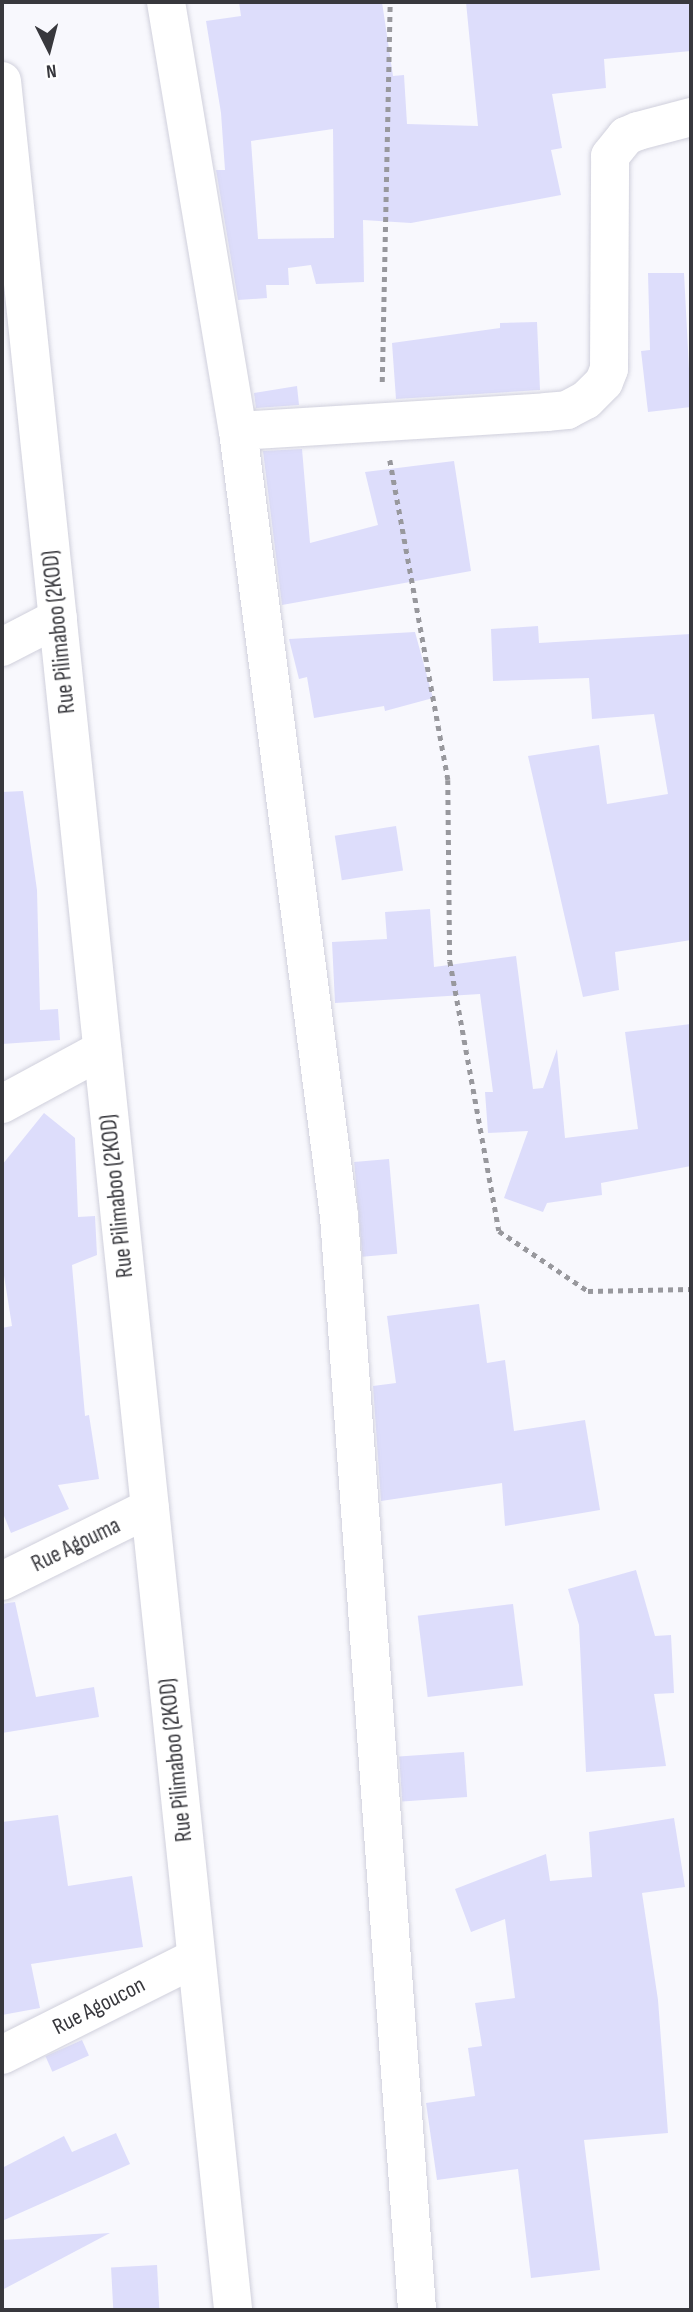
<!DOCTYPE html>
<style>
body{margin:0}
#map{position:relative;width:693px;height:2312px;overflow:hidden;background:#f8f8fd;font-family:"Sofia Sans Condensed",sans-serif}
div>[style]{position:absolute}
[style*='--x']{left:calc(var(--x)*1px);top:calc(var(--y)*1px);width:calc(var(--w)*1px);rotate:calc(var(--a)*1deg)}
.building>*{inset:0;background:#ddddfb;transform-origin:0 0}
.path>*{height:4.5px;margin-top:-2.25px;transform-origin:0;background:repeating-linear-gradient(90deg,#98989d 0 5px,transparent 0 10px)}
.roads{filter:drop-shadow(0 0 2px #d0d0dc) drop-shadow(0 0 2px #d0d0dc)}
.street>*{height:38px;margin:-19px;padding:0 19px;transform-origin:19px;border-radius:19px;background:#fff}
span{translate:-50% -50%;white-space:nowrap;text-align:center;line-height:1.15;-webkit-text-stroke:7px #fff;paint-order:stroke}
.street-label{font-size:23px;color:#38383d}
.frame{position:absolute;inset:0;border:4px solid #38383d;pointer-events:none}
.north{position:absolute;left:14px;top:14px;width:70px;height:70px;-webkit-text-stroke:5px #fff;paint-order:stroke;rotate:174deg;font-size:19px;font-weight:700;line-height:28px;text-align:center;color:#38383d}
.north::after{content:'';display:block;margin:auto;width:24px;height:32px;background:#38383d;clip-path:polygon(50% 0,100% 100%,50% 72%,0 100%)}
</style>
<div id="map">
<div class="building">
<i style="clip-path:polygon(evenodd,239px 2px,382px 2px,393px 76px,404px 75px,407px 124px,478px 126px,466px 2px,691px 2px,691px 51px,604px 59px,606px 88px,552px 94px,562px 148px,551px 150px,561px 195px,411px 223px,363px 220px,364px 282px,316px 284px,311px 265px,288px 268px,289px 285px,266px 285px,267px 298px,238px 300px,216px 170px,225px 170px,221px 113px,206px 21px,241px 16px,239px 2px,333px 129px,334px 238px,258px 239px,251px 141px,333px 129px)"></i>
<i style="clip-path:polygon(648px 273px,684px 273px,691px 407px,648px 412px,641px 351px,650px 350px)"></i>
<i style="clip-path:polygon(537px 322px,540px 390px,396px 399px,392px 343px,500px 328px,500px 323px)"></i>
<i style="clip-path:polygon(297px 386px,299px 405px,256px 408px,254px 393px)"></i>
<i style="clip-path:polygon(302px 449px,310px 543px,378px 525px,365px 472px,454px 461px,471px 571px,282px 605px,263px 451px)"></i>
<i style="clip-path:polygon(538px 626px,539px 643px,691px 634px,691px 940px,615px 952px,619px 990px,583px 997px,528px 756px,599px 745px,607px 804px,668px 794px,654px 714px,592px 719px,589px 678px,493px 681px,491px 629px)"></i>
<i style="clip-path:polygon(415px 632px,433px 698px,385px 711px,384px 706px,314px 718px,307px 677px,299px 679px,289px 639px)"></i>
<i style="clip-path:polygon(23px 791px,37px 890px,40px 1010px,58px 1009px,60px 1040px,2px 1044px,2px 792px)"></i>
<i style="left:396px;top:826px;width:45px;height:62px;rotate:81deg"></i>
<i style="clip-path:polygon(430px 909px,434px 967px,516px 956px,533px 1089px,543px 1088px,557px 1049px,565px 1138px,638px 1129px,625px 1032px,691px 1024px,691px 1166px,601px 1183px,602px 1195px,547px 1203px,543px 1212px,504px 1198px,528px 1131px,488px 1133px,485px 1092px,493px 1092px,480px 994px,335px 1003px,332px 942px,387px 939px,385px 912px)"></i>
<i style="clip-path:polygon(44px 1113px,75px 1138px,78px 1217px,95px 1216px,97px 1255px,72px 1265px,85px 1416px,89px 1415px,99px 1479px,58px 1485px,69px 1509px,11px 1533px,2px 1511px,2px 1328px,12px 1326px,2px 1263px,2px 1165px)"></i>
<i style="left:389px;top:1159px;width:95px;height:35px;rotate:85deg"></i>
<i style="clip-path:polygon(479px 1304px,487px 1363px,505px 1360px,514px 1431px,585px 1420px,600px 1510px,505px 1526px,502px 1483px,381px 1501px,373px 1386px,396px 1383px,387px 1316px)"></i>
<i style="clip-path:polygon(636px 1570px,655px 1636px,671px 1635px,674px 1693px,654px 1694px,666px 1766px,586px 1772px,579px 1625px,568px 1589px)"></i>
<i style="clip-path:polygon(15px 1602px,36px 1697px,94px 1687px,99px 1717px,2px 1733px,2px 1604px)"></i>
<i style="left:513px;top:1604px;width:82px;height:96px;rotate:83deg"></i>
<i style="left:464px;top:1752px;width:45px;height:65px;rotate:86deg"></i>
<i style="clip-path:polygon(58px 1815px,68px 1886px,132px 1876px,143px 1947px,31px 1964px,40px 2008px,2px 2015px,2px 1822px)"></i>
<i style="clip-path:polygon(674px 1818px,685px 1887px,642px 1893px,658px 2000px,668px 2133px,584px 2140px,600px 2270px,531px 2278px,518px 2169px,437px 2180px,426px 2103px,475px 2096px,468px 2048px,482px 2046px,475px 2003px,515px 1998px,505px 1919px,471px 1932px,455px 1889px,546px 1854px,550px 1881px,592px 1877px,589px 1832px)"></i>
<i style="left:82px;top:2040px;width:17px;height:40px;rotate:66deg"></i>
<i style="clip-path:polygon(116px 2133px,130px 2164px,2px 2221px,2px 2168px,64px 2136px,72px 2152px)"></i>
<i style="clip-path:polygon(110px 2233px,2px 2290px,2px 2240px)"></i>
<i style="left:157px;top:2265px;width:45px;height:46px;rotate:87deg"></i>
</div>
<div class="path">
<i style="--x:382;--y:382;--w:380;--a:-88.8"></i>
<i style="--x:390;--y:460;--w:325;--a:79.7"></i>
<i style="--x:448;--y:780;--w:181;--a:89.4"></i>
<i style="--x:450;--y:961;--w:274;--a:79.7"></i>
<i style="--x:499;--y:1231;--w:107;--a:34"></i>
<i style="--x:588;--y:1291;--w:103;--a:-1.1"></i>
</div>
<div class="roads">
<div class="street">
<i style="--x:166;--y:2;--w:435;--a:80.5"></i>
<i style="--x:238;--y:431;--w:791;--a:82.67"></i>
<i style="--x:339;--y:1216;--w:1097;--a:85.92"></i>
<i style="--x:2;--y:81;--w:2241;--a:84.08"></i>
<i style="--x:238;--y:431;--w:309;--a:-3.5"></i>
<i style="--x:546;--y:412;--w:21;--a:-5"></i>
<i style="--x:567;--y:410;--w:21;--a:-28"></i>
<i style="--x:586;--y:400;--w:25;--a:-45"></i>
<i style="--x:604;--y:382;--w:14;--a:-69"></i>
<i style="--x:609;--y:369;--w:213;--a:-89.7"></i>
<i style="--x:610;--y:156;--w:26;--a:-51"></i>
<i style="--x:626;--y:136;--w:13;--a:-23"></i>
<i style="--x:638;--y:131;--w:55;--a:-14.8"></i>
<i style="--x:2;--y:647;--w:63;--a:-27.4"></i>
<i style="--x:2;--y:1104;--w:114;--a:-28.4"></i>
<i style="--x:2;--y:1581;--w:165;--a:-26.3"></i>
<i style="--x:2;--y:2055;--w:217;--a:-26.6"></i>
</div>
</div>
<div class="street-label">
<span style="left:59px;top:632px;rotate:-96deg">Rue Pilimaboo (2KOD)</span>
<span style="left:117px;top:1196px;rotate:-96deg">Rue Pilimaboo (2KOD)</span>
<span style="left:76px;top:1545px;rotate:-26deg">Rue Agouma</span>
<span style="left:176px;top:1760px;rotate:-96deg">Rue Pilimaboo (2KOD)</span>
<span style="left:99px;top:2006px;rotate:-27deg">Rue Agoucon</span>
</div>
<div class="frame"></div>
<div class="north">N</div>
</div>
